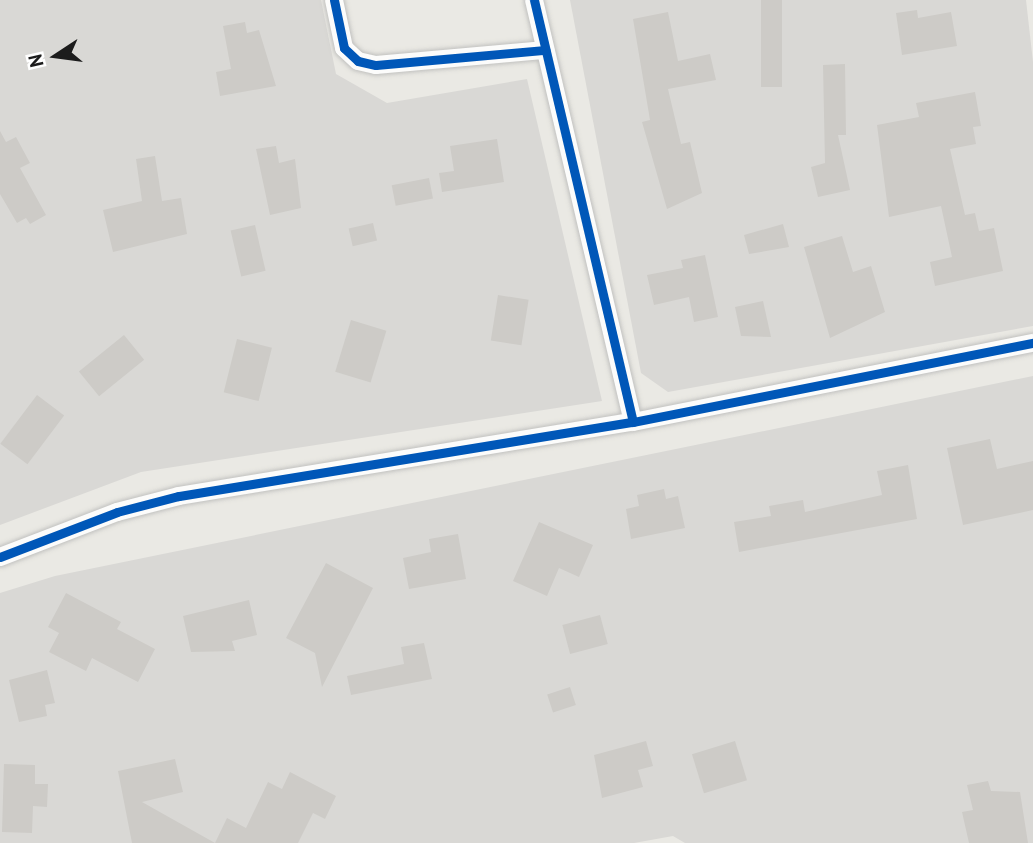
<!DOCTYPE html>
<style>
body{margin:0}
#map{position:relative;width:1033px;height:843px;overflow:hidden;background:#eae9e4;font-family:"PT Sans",sans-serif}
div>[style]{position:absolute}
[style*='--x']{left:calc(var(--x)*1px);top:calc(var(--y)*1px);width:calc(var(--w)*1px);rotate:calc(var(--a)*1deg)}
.residential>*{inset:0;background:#d9d8d5}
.building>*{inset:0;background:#cdcbc7;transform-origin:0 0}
.roads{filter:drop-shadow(0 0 2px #c1c1bf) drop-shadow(0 0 2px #c1c1bf)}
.minor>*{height:18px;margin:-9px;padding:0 9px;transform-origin:9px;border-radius:9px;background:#fcfcfb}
.cycleway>*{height:9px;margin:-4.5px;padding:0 4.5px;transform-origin:4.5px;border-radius:4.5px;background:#0057b8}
span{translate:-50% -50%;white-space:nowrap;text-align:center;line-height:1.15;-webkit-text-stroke:6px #fff;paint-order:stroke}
.north{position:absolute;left:21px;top:21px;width:70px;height:70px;-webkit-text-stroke:5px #fff;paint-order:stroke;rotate:257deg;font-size:19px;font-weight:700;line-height:28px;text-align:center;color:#1c1c1c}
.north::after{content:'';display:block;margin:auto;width:24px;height:32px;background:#1c1c1c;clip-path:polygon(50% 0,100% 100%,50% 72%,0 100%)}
</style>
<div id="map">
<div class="residential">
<i style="clip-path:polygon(0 0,321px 0,336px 74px,387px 103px,527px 79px,602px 401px,141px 472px,0 525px)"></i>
<i style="clip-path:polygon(570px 0,1026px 0,1033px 62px,1033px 326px,668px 392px,641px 373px)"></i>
<i style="clip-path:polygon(1033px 376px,1033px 843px,685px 843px,673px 836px,634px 843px,0 843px,0 593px,55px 576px)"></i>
</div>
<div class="building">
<i style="left:761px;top:0;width:21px;height:87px"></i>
<i style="clip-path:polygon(917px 10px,918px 18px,951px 12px,957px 46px,902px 55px,896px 13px)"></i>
<i style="clip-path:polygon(668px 12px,678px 61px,710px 54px,716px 80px,668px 89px,681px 144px,690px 142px,702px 193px,667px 209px,642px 122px,650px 120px,633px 19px)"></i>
<i style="clip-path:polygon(245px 22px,247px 33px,259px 30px,276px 86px,220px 96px,216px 72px,231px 69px,223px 26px)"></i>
<i style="clip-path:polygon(845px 64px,846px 135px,838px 135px,850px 190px,818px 197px,811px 167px,825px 163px,823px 65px)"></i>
<i style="clip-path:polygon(975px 92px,981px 126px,973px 127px,976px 144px,950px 149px,965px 215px,975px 213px,979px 231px,994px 228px,1003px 271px,935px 286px,930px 262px,952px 257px,941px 206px,889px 217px,877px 125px,919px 117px,916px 103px)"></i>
<i style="clip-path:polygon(0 131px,6px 142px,16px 137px,30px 163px,20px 168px,46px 215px,30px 224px,26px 218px,17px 223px,0 194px)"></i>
<i style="clip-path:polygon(497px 139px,504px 182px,442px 192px,439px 173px,454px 171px,450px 146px)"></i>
<i style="clip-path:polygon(276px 146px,279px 163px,295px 159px,301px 208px,270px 215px,256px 149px)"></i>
<i style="clip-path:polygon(155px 156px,162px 201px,181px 198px,187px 234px,113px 252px,103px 210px,142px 201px,136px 159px)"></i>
<i style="left:429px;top:178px;width:21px;height:38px;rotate:79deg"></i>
<i style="left:373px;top:223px;width:18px;height:25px;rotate:77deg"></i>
<i style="clip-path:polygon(783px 224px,789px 247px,749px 254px,744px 235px)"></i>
<i style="left:255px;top:225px;width:47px;height:25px;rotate:77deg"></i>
<i style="clip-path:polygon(842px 236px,853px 272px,871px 266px,885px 312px,830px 338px,804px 247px)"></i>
<i style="clip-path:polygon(705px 255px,718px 317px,694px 322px,689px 297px,654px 305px,647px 275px,683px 268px,681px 260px)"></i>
<i style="left:498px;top:295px;width:31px;height:46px;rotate:9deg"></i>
<i style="clip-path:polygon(763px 301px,771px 337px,741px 336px,735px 307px)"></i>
<i style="left:351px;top:320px;width:37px;height:54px;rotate:17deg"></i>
<i style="left:124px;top:335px;width:32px;height:58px;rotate:51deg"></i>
<i style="left:237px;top:339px;width:36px;height:55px;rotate:14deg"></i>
<i style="left:37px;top:395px;width:34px;height:61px;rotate:37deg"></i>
<i style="clip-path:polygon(990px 439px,997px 469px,1033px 461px,1033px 510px,963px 525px,947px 448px)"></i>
<i style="clip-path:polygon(908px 465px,917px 519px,739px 552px,734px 522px,771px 516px,769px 506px,803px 500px,805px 512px,882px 495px,877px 471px)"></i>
<i style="clip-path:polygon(664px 489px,666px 499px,678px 496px,685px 528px,631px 539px,626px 509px,639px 506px,637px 495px)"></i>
<i style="clip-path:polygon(539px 522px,593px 545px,579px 577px,559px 568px,547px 596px,513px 581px)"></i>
<i style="clip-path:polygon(458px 534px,466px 579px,409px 589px,403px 558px,431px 552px,429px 539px)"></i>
<i style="clip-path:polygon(326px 563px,373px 588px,322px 687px,315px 653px,286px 638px)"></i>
<i style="clip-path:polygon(66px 593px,121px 622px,117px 629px,155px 649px,138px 682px,92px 658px,86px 671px,49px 652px,59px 633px,48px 627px)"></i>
<i style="clip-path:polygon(249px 600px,257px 635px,232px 641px,235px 651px,191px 652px,183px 616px)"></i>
<i style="left:600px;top:615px;width:30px;height:39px;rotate:75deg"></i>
<i style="clip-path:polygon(424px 643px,432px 679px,351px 695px,347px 676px,404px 664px,401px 647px)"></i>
<i style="clip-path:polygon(47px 670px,55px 703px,45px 705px,47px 716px,19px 722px,9px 680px)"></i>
<i style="left:570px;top:687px;width:19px;height:24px;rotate:72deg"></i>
<i style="clip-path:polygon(646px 741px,653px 766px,638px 770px,643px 787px,602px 798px,594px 755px)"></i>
<i style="left:735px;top:741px;width:41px;height:45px;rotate:73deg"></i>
<i style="clip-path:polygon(175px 759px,183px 792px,142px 802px,215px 843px,227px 818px,246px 828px,268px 782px,282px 789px,290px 772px,336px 796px,325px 819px,313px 813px,298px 843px,132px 843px,118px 771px)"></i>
<i style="clip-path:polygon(4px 764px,35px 765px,35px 784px,48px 784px,47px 807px,33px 806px,32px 833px,2px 832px)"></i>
<i style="clip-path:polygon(988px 781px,991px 791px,1020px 792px,1028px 843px,969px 843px,962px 812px,973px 810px,967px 785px)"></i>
</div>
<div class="roads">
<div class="minor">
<i style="--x:334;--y:0;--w:49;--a:78.2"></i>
<i style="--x:344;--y:48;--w:19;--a:43"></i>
<i style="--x:358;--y:61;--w:18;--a:13"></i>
<i style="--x:376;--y:65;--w:170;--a:-5.1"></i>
<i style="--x:534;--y:0;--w:433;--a:76.8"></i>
<i style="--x:0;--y:557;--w:125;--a:-21"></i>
<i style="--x:117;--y:512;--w:64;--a:-14.5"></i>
<i style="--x:179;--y:496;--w:460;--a:-9.3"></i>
<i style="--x:633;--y:422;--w:408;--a:-11.2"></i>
</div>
</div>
<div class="cycleway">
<i style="--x:334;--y:0;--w:49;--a:78.2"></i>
<i style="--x:344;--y:48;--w:19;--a:43"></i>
<i style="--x:358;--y:61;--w:18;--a:13"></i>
<i style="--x:376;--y:65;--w:170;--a:-5.1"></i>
<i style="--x:534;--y:0;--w:433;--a:76.8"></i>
<i style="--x:0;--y:557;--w:125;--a:-21"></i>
<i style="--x:117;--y:512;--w:64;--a:-14.5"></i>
<i style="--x:179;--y:496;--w:460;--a:-9.3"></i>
<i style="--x:633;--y:422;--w:408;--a:-11.2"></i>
</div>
<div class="north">N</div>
</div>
